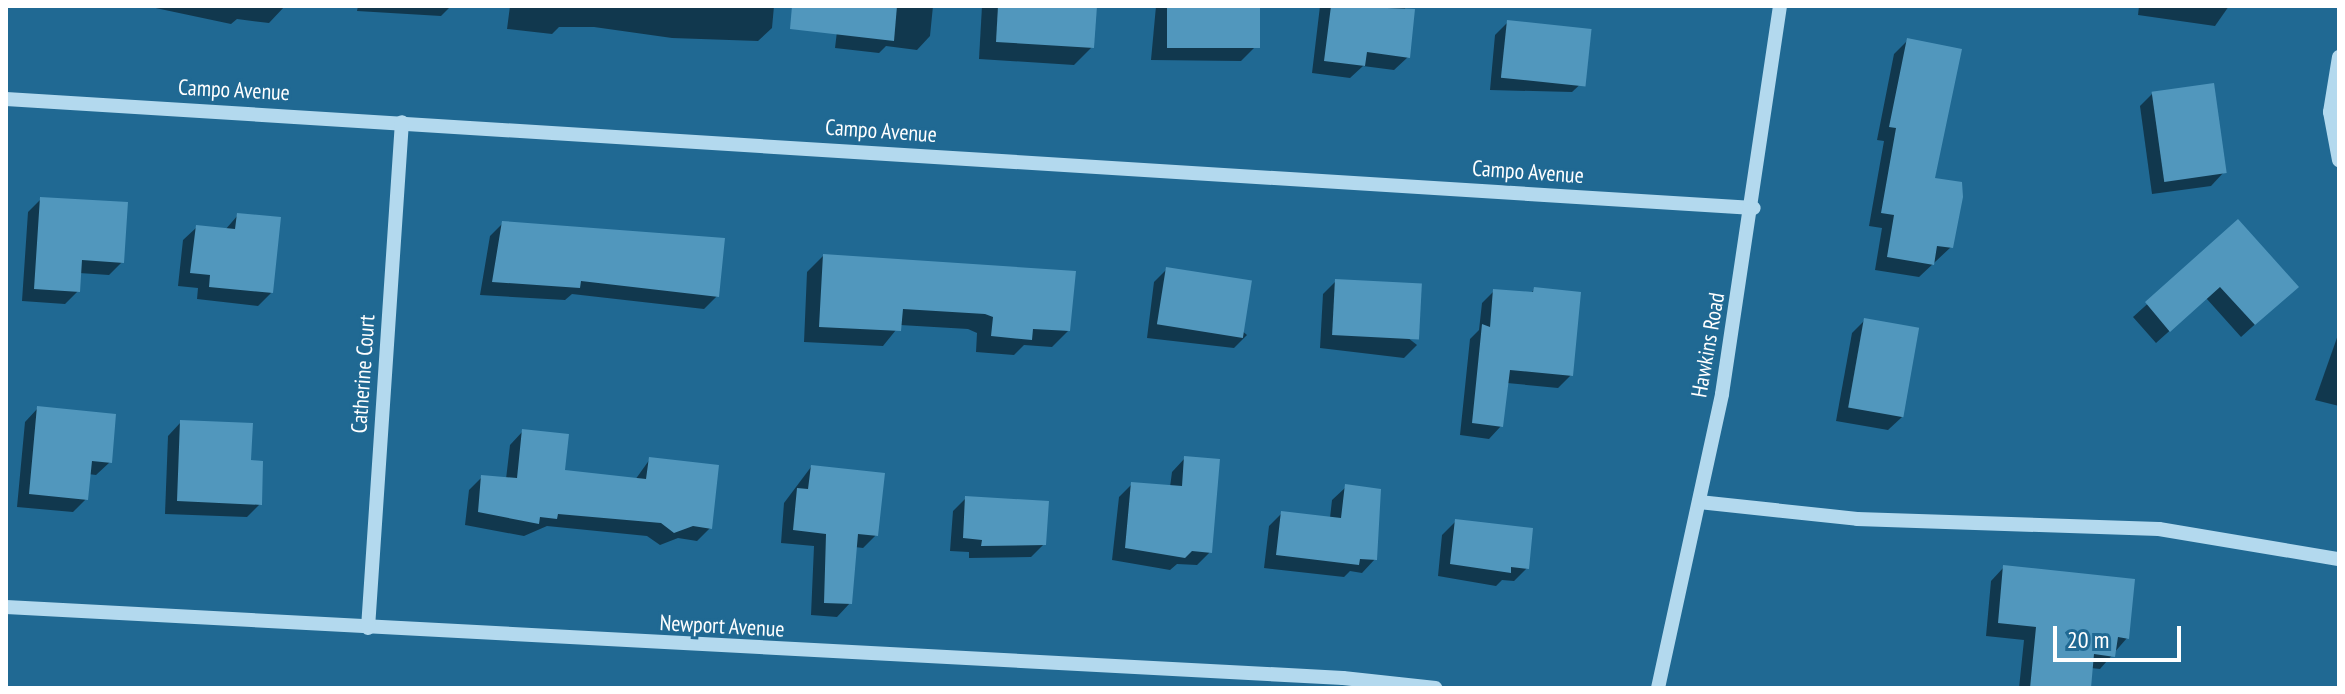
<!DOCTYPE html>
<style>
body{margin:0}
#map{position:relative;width:2345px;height:694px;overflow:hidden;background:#206993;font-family:"PT Sans Narrow",sans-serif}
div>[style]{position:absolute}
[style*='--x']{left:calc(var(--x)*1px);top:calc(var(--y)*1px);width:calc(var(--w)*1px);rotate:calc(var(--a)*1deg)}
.shadow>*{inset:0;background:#0007}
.building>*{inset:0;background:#5197bd;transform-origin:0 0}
.minor>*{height:14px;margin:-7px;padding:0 7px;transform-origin:7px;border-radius:7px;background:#b3d9ee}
span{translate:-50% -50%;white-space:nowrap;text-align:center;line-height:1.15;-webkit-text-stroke:6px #206993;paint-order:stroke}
.street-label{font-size:22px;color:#fff}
.frame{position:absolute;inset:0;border:8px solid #fff;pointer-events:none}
.scale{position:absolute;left:2053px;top:626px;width:128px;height:36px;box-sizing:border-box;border:4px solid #fff;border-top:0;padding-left:10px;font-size:24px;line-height:28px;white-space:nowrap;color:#fff;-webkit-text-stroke:6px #206993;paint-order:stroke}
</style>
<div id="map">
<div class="shadow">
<i style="clip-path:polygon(146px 6px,285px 6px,269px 23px,237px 19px,231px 24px)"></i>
<i style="clip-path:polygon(358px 6px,451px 6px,441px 16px,357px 11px)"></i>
<i style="clip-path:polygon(510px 6px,774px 6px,772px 28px,758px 41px,672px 38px,594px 27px,559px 27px,552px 34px,507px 29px)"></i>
<i style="clip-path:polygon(840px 6px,933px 6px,930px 36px,917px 50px,886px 46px,879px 53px,835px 48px)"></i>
<i style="clip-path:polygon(982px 6px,1095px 6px,1092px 47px,1074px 65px,979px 59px)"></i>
<i style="clip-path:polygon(1156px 6px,1258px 6px,1254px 48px,1241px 61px,1151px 60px)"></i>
<i style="clip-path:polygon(1320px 6px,1405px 6px,1408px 57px,1394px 70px,1363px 66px,1350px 78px,1312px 73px)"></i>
<i style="clip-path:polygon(2139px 6px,2229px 6px,2215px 26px,2138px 15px)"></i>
<i style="clip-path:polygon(1508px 22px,1586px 79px,1572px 92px,1490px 90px,1495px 35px)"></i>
<i style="clip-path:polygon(1908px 40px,1933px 180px,1951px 247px,1919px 277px,1875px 270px,1882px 228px,1869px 226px,1884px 141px,1877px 140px,1894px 54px)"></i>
<i style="clip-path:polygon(2153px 93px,2224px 172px,2211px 186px,2152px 194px,2140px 106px)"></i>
<i style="clip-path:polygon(41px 199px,122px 262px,109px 275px,79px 273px,78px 291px,65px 304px,22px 301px,28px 212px)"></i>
<i style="clip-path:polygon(238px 215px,271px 293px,258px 306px,197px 299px,198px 288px,178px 286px,183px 240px,197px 227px,225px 230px)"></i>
<i style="clip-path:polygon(2238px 222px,2283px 299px,2241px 337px,2206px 298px,2156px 343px,2133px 317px)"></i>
<i style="clip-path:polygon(503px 223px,717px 296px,704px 309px,572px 294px,565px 300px,480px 295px,490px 236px)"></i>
<i style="clip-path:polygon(823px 256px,1068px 331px,1052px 347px,1024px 345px,1014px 355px,976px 352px,977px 333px,968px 329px,900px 325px,883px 346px,804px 342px,807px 272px)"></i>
<i style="clip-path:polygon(1167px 269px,1247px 335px,1234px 348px,1147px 338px,1154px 282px)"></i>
<i style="clip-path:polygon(1336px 281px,1417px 345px,1404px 358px,1320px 348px,1323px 294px)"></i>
<i style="clip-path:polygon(1535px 289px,1571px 375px,1558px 388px,1507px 383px,1501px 426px,1489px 439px,1460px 435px,1470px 339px,1479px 330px,1482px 303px,1494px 291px,1530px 294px)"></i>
<i style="clip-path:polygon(1865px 320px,1902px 417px,1888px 430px,1836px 421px,1852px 333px)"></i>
<i style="clip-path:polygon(2339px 332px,2339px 406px,2315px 400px)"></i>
<i style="clip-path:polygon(38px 408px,110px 462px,96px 475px,88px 474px,86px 499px,73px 512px,17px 507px,25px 422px)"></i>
<i style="clip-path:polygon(181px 422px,249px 462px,260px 504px,247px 517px,165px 514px,168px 436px)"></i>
<i style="clip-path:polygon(523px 431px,563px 471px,635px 480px,650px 459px,710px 528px,697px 541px,678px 538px,660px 545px,647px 536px,547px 526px,524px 536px,465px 525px,469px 490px,482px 477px,506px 479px,510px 445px)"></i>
<i style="clip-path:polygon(1185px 458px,1210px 552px,1197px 565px,1177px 564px,1170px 570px,1112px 560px,1119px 497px,1132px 484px,1170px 487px,1172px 472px)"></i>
<i style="clip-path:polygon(811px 467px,876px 535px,863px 548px,855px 547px,850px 603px,837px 617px,811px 615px,814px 546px,781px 543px,784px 503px)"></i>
<i style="clip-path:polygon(1346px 487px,1375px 559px,1362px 573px,1350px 571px,1344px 577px,1264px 568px,1269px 526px,1282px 513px,1330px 518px,1332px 500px)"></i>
<i style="clip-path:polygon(966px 498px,1044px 544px,1031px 557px,969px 558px,969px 552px,950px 551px,953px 511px)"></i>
<i style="clip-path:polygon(1456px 521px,1527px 568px,1514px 581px,1502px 580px,1496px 586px,1438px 576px,1442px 535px)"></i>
<i style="clip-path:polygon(2004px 567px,2127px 638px,2100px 669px,2091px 668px,2089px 688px,2019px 688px,2024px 640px,1986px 636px,1991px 581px)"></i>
</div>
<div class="building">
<i style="clip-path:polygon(792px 6px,897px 6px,894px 41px,790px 29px)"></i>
<i style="clip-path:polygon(998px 6px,1097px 6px,1094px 48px,996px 42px)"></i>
<i style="left:1167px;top:6px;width:93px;height:42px"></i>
<i style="clip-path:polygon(1331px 6px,1415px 9px,1410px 58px,1367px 52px,1365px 66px,1324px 61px)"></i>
<i style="left:1507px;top:20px;width:85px;height:58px;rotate:6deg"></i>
<i style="clip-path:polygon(1907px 38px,1962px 49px,1935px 178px,1962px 182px,1963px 197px,1953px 248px,1937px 246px,1934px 265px,1887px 257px,1894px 215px,1881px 213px,1896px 128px,1889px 127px)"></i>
<i style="left:2214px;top:83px;width:91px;height:63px;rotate:82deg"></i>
<i style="clip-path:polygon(40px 197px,128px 202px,124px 263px,82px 260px,80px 292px,34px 289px)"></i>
<i style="clip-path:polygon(237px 213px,281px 217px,273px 293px,209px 287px,210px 275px,190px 273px,196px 225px,235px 229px)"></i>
<i style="clip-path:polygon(2238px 219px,2299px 287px,2255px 325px,2220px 287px,2170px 332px,2145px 302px)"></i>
<i style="clip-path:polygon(502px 221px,725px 238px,719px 297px,581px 281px,580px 288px,492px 282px)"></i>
<i style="clip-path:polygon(823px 254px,1076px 271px,1070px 331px,1033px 329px,1032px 340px,991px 336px,993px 317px,985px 314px,903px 309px,901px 331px,819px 327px)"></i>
<i style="left:1166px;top:267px;width:87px;height:58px;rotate:9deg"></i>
<i style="left:1335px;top:279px;width:87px;height:56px;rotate:3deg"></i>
<i style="clip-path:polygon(1534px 287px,1581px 292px,1573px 376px,1510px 370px,1503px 427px,1472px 423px,1482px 324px,1490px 327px,1493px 289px,1533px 292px)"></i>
<i style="left:1864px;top:318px;width:56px;height:91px;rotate:10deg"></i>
<i style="clip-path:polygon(37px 406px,116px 414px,112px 463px,92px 461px,88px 500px,29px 494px)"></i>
<i style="clip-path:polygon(180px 420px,253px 423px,251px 460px,263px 461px,262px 505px,177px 501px)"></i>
<i style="clip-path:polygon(522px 429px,569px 434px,565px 470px,646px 479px,649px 457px,719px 465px,712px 529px,693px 526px,674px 533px,661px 523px,558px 514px,557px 519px,540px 517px,539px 524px,478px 512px,481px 475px,517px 478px)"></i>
<i style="clip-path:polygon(1184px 456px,1220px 459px,1212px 553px,1192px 551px,1185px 558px,1125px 548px,1131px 482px,1182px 486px)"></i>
<i style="clip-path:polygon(811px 465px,885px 473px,878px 536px,858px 534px,852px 604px,824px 603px,826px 534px,793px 530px,797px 488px,808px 489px)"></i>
<i style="clip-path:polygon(1345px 484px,1381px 489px,1377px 560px,1360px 559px,1359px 565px,1276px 555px,1281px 511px,1341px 518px)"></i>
<i style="clip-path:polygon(965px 496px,1049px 501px,1046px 545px,981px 546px,982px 540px,963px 538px)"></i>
<i style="clip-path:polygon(1455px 519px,1533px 528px,1529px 569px,1511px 567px,1511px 573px,1450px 564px)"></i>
<i style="clip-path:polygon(2003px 565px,2135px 579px,2129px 639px,2118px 637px,2115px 657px,2094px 654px,2091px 688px,2030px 688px,2036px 627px,1998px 623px)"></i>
</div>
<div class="minor">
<i style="--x:2339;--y:57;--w:56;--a:99.3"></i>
<i style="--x:2330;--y:112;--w:49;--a:79.4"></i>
<i style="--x:6;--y:99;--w:1751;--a:3.57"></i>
<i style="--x:1699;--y:502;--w:159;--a:6.1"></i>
<i style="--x:1857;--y:519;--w:302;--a:1.9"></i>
<i style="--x:2159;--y:529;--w:182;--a:9.5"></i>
<i style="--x:6;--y:607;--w:1339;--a:3.04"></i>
<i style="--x:1343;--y:678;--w:93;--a:6.2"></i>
<i style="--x:368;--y:628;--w:507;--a:-86.16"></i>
<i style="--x:1658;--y:688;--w:301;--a:-77.7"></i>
<i style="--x:1722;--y:394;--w:392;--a:-81.5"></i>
</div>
<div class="street-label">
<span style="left:234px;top:90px;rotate:3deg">Campo Avenue</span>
<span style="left:881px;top:131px;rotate:4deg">Campo Avenue</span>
<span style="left:1528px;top:172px;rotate:4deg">Campo Avenue</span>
<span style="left:1708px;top:345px;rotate:-80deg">Hawkins Road</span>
<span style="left:363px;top:374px;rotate:-86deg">Catherine Court</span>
<span style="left:722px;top:626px;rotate:3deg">Newport Avenue</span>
</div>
<div class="frame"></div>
<div class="scale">20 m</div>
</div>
